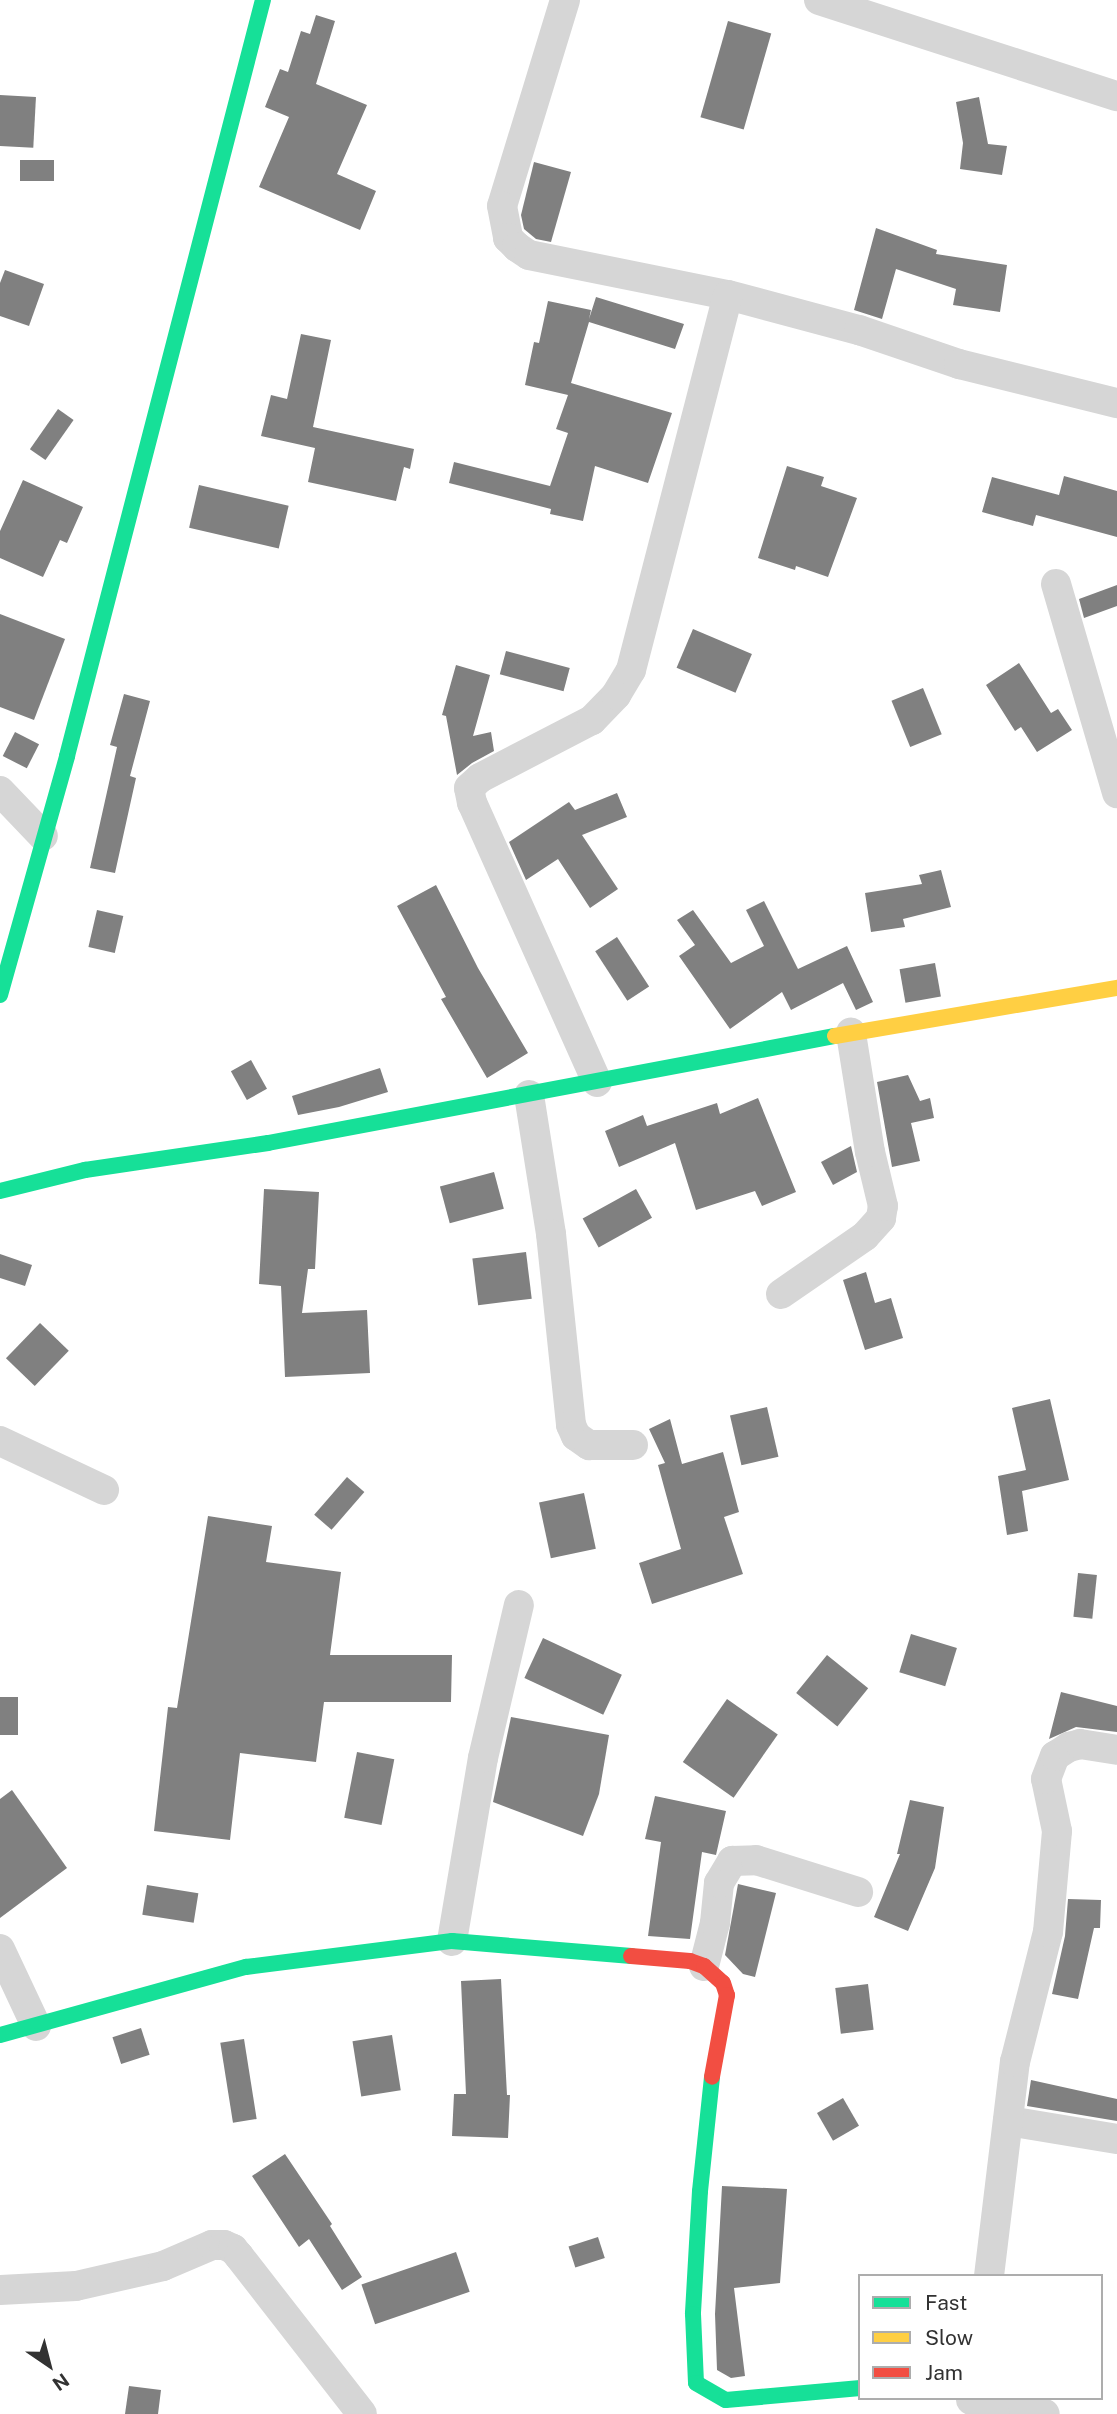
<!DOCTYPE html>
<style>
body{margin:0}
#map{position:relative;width:1117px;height:2414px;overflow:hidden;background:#fff;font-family:"Public Sans",sans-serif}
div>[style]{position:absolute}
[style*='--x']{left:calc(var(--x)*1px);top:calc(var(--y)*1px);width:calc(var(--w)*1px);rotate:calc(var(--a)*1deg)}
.building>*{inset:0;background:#808080;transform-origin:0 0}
.street>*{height:30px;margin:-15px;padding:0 15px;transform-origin:15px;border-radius:15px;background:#d6d6d6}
.fast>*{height:16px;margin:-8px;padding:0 8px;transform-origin:8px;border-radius:8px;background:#16e098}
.slow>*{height:16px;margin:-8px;padding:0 8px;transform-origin:8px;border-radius:8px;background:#ffcf43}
.jam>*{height:16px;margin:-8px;padding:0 8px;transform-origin:8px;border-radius:8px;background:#f24e42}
span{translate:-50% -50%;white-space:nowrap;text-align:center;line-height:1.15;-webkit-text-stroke:7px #fff;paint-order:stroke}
.legend{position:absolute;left:858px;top:2274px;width:245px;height:126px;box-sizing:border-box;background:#fff;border:2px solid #adadad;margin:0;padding:9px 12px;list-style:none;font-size:21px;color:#323232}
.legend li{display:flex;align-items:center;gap:14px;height:35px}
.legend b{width:35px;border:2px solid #adadad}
.north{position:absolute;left:14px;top:2330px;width:70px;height:70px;-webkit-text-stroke:5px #fff;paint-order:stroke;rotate:145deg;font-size:19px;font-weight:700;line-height:28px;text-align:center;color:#323232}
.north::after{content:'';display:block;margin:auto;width:24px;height:32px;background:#323232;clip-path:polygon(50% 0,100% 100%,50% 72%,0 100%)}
</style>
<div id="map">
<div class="building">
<i style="clip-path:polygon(316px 15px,335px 21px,316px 84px,367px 105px,337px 174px,376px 191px,360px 230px,259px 187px,289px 117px,265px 107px,280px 69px,288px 72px,301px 31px,310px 34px)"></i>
<i style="left:728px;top:21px;width:45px;height:100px;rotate:16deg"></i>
<i style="left:0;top:95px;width:36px;height:51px;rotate:3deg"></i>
<i style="clip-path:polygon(979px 97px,988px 144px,1007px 146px,1002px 175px,960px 169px,963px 143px,956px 102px)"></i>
<i style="left:54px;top:160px;width:21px;height:34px;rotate:90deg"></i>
<i style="clip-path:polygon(534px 162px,571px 172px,551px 242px,536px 239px,524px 229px,521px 215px)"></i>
<i style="clip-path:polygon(876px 228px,937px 250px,936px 254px,1007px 265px,1000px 312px,953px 305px,956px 289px,896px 269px,882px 319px,854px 310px)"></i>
<i style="clip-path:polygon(5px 270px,44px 284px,29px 326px,0 316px,0 283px)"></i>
<i style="clip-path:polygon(596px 297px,684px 324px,675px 349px,589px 322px,571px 383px,672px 413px,648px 483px,595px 466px,583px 521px,550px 514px,551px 509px,449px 483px,454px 462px,550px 486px,568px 433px,556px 429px,568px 395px,525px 385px,534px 342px,539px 343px,548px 301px,591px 310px,589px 319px)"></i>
<i style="clip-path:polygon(301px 334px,331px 340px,313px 427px,414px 449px,410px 469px,404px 467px,396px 501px,308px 482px,315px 448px,261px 436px,271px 395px,287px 399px)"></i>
<i style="left:58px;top:409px;width:19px;height:49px;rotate:35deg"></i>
<i style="clip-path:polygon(787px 466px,824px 477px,821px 486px,857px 498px,828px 577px,796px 566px,795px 570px,758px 558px)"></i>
<i style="clip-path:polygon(1064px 476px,1117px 491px,1117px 537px,1036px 515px,1033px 526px,982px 512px,992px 477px,1059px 495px)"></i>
<i style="clip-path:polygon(23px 480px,83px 507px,67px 543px,60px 540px,43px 577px,0 558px,0 531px)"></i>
<i style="left:199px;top:485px;width:92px;height:44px;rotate:13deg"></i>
<i style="clip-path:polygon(1117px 585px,1117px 606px,1084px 618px,1079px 599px)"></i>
<i style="clip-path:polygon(0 614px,65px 639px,34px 720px,0 707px)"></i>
<i style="left:693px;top:629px;width:64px;height:42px;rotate:23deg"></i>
<i style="left:506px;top:651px;width:66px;height:24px;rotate:15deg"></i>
<i style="clip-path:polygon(1019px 663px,1051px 713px,1058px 709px,1072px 730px,1037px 752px,1021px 727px,1015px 731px,986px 685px)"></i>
<i style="clip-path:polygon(456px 665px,490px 675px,473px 736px,491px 732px,494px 751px,472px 763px,457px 775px,446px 716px,442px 715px)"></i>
<i style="left:923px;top:688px;width:50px;height:34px;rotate:68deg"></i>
<i style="clip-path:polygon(124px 694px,150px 701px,130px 776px,136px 778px,115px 873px,90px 868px,117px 747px,110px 745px)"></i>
<i style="left:15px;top:732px;width:27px;height:27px;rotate:27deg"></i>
<i style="clip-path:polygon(617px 793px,627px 817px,582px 835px,618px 889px,590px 908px,558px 859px,526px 880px,509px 842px,569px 802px,575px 810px)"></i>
<i style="clip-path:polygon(941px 870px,951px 907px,903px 919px,905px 927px,871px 932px,865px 893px,922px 884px,919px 875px)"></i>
<i style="clip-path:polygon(436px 885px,478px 968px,528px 1053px,487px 1078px,441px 999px,446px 997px,397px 906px)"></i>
<i style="clip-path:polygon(764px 901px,798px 969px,847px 946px,873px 1002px,856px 1010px,843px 983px,791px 1010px,782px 992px,730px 1029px,679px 956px,695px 945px,677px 920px,693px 910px,731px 963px,764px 946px,746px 910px)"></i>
<i style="left:97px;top:910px;width:27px;height:38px;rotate:13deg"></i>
<i style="left:617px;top:937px;width:59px;height:26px;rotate:57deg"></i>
<i style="left:935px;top:963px;width:34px;height:36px;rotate:80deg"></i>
<i style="left:251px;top:1060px;width:33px;height:23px;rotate:61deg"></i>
<i style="clip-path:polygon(380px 1068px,388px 1092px,339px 1107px,298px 1115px,292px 1096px)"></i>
<i style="clip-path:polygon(908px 1075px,920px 1101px,930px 1098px,934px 1118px,911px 1123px,920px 1161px,892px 1167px,877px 1082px)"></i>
<i style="clip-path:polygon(758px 1098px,796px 1192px,762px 1206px,755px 1191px,696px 1210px,675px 1143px,619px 1167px,605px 1131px,643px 1115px,647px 1126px,717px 1103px,720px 1114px)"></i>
<i style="clip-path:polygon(851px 1146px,857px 1172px,833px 1185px,821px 1162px)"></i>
<i style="left:494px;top:1172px;width:38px;height:56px;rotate:75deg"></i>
<i style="clip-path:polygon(264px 1189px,319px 1192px,315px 1269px,308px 1269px,302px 1313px,367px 1310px,370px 1373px,285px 1377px,281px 1286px,259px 1284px)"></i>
<i style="left:636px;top:1189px;width:33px;height:61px;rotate:61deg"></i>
<i style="left:526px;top:1252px;width:47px;height:54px;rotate:83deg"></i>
<i style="clip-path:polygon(0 1254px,32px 1265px,25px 1286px,0 1278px)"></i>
<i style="clip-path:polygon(866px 1272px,875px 1303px,891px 1298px,903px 1338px,865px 1350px,843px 1280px)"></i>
<i style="left:40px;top:1323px;width:40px;height:49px;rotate:44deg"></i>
<i style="clip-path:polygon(1050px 1399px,1069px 1480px,1022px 1491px,1028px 1531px,1007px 1535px,998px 1476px,1026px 1470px,1012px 1408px)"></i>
<i style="left:767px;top:1407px;width:51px;height:38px;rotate:77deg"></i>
<i style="clip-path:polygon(670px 1419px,682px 1464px,723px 1452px,739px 1512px,724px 1517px,743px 1574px,652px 1604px,639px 1563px,681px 1549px,658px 1465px,665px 1463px,649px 1429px)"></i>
<i style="left:347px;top:1477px;width:23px;height:50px;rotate:41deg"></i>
<i style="left:584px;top:1493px;width:57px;height:46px;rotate:78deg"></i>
<i style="clip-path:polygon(208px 1516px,272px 1526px,266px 1562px,341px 1572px,330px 1655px,452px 1655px,451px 1702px,324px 1702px,316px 1762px,240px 1753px,230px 1840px,154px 1831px,168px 1707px,177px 1708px)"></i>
<i style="left:1078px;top:1573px;width:19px;height:44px;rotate:6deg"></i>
<i style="left:911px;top:1634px;width:48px;height:40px;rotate:17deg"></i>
<i style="left:543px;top:1638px;width:87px;height:44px;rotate:25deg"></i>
<i style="left:827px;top:1655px;width:53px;height:49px;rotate:39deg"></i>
<i style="clip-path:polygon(1061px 1692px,1117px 1706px,1117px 1732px,1076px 1727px,1049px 1739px)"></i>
<i style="left:0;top:1697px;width:18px;height:38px"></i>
<i style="left:727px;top:1699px;width:62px;height:77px;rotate:35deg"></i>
<i style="clip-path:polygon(511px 1717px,609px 1735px,599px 1794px,583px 1836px,493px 1802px)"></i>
<i style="left:357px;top:1752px;width:38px;height:67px;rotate:11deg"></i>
<i style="clip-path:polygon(12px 1790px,67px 1868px,0 1918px,0 1799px)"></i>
<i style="clip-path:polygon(655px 1796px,726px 1811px,716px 1855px,702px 1852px,690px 1939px,648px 1936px,661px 1842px,645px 1839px)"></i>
<i style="clip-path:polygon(910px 1800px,944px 1807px,935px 1868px,908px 1931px,874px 1917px,900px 1854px,897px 1854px)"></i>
<i style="clip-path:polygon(738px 1884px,776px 1893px,755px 1977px,743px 1974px,725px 1955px)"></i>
<i style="left:147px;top:1885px;width:52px;height:30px;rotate:9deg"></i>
<i style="clip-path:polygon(1068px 1899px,1101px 1900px,1100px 1928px,1094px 1928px,1078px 1999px,1052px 1994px,1065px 1936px)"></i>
<i style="clip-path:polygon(501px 1979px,507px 2095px,510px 2095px,508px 2138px,452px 2136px,454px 2094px,466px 2094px,461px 1981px)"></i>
<i style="left:868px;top:1984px;width:46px;height:33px;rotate:83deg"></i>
<i style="left:141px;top:2028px;width:28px;height:30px;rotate:72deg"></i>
<i style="left:392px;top:2035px;width:56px;height:40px;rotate:81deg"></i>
<i style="left:244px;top:2039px;width:81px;height:24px;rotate:81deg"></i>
<i style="clip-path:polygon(1031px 2080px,1117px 2099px,1117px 2121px,1027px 2106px)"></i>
<i style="left:843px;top:2098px;width:32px;height:30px;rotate:60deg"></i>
<i style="clip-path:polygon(285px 2154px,332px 2224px,330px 2226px,362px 2277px,342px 2290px,309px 2239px,299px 2247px,252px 2176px)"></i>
<i style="clip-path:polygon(722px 2186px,787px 2189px,780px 2283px,734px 2288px,745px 2376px,731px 2378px,717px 2370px,715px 2314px)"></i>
<i style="left:598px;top:2237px;width:22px;height:31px;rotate:72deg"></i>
<i style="left:456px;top:2252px;width:42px;height:100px;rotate:71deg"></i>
<i style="clip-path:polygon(129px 2386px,161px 2390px,158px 2414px,125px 2414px)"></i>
</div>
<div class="street">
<i style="--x:565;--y:0;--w:215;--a:107"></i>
<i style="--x:502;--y:206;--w:33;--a:79"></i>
<i style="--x:508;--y:238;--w:13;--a:45"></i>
<i style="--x:517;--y:247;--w:14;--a:34"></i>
<i style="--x:529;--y:255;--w:203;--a:11.4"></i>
<i style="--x:728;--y:295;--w:136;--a:15"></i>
<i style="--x:859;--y:330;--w:106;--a:18.8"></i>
<i style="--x:959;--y:364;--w:163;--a:13.9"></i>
<i style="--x:819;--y:0;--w:313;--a:17.9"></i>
<i style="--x:1056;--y:584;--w:218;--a:73.7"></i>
<i style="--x:0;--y:791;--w:62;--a:46.3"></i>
<i style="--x:597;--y:1082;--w:306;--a:-114.1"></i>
<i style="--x:472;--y:803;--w:15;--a:-101"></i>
<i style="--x:469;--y:788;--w:15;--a:-42"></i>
<i style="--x:480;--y:778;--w:126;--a:-27.4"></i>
<i style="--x:592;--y:720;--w:35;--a:-46"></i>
<i style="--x:616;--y:695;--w:29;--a:-59"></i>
<i style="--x:631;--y:670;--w:387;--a:-75.5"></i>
<i style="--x:529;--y:1095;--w:141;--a:81"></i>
<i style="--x:551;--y:1234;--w:192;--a:84"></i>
<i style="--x:571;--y:1425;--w:12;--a:66"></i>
<i style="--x:576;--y:1436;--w:16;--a:35"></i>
<i style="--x:589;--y:1445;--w:44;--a:0"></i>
<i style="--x:781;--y:1294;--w:102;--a:-34.6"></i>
<i style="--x:865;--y:1236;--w:24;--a:-48"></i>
<i style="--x:881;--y:1218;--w:12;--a:-81"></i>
<i style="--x:883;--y:1206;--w:56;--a:-103.5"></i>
<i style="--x:870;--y:1152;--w:121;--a:-99.1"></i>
<i style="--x:0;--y:1441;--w:115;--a:25.2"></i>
<i style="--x:452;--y:1941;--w:186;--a:-80.4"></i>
<i style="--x:483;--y:1758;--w:157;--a:-76.8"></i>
<i style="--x:0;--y:1949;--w:85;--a:64.9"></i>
<i style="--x:704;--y:1966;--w:44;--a:-75.7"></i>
<i style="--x:715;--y:1923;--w:40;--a:-84.3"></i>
<i style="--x:719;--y:1883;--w:26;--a:-59"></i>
<i style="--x:732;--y:1861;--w:24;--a:-2"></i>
<i style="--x:756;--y:1860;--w:107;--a:17.4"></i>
<i style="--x:1008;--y:2121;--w:110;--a:9.4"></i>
<i style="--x:989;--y:2276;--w:216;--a:-83.1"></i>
<i style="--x:1015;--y:2062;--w:134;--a:-75.8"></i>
<i style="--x:1048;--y:1932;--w:101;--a:-84.9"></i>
<i style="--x:1057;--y:1831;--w:53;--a:-101.9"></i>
<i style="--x:1046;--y:1779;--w:25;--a:-69"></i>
<i style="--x:1055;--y:1756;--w:17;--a:-33"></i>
<i style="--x:1069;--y:1747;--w:11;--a:-15"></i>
<i style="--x:1080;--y:1744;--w:37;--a:9"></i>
<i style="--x:0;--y:2290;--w:76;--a:-3"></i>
<i style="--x:76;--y:2286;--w:89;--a:-12.9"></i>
<i style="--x:163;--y:2266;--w:53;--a:-23.2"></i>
<i style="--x:212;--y:2245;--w:12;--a:0"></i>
<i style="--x:224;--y:2245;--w:10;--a:24"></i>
<i style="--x:233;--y:2249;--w:9;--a:49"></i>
<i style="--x:239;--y:2256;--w:200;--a:52.1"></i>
<i style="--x:971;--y:2400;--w:52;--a:6.6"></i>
<i style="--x:1023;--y:2406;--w:23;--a:20"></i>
</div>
<div class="fast">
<i style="--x:0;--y:995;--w:248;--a:-74.3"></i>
<i style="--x:67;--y:756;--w:781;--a:-75.47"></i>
<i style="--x:0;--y:1191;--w:88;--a:-13.9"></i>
<i style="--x:85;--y:1170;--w:185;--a:-8.4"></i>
<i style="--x:268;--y:1143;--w:577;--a:-10.69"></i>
<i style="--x:0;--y:2035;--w:255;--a:-15.5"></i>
<i style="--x:246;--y:1967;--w:208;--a:-7.2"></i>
<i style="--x:452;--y:1941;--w:180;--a:4.8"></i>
<i style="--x:712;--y:2077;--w:115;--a:96"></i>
<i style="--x:700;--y:2191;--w:123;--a:93.3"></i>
<i style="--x:693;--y:2314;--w:69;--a:87.5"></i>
<i style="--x:696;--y:2383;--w:34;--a:30"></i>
<i style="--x:726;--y:2400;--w:135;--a:-5.1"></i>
</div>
<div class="slow">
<i style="--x:835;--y:1036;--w:286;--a:-9.7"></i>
</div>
<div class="jam">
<i style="--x:631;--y:1956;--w:59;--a:4.8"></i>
<i style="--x:690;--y:1961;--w:15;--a:20"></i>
<i style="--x:704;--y:1966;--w:25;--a:42"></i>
<i style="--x:723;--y:1983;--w:13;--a:72"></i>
<i style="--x:727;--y:1995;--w:83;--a:100.4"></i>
</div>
<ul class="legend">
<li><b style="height:9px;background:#16e098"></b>Fast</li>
<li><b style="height:9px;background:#ffcf43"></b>Slow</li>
<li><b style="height:9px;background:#f24e42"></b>Jam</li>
</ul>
<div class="north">N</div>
</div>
